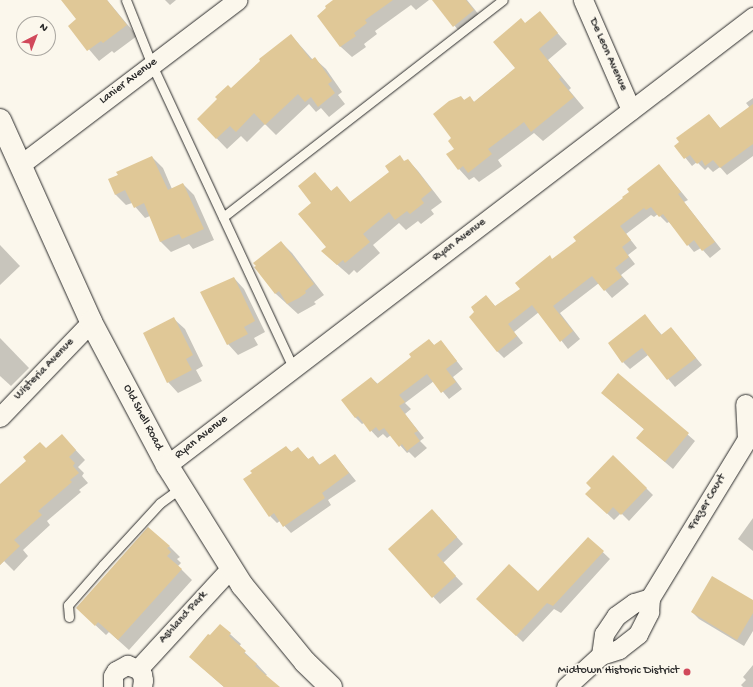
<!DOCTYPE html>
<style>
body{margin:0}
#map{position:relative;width:753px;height:687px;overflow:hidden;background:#fbf7ec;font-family:"Gochi Hand",sans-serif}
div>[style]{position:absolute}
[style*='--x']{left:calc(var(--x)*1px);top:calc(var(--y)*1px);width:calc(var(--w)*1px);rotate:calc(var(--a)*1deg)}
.shadow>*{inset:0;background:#0003}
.building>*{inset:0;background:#e0c897}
.roads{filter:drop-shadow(0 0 1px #2b2b2b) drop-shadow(0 0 1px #2b2b2b)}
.service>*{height:9px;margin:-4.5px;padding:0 4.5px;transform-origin:4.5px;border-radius:4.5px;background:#fbf7ec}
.minor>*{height:19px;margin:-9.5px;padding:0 9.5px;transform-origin:9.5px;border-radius:9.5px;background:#fbf7ec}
.tertiary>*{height:22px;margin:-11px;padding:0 11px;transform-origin:11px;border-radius:11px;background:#fbf7ec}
.dots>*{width:11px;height:11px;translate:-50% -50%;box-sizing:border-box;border:2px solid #fbf7ec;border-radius:50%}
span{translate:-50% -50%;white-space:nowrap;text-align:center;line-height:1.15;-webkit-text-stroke:3.5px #fbf7ec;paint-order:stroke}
.street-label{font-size:12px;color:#2b2b2b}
.poi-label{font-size:12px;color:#2b2b2b}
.right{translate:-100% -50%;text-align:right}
.north{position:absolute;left:16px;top:16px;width:40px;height:40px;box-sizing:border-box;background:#fbf7ec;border:1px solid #a8a59f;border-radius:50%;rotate:42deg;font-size:11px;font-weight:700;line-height:16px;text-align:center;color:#2b2b2b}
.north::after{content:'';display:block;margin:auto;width:14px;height:18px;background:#d1495b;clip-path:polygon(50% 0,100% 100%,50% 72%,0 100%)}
</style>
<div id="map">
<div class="shadow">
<i style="clip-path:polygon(72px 0,107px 0,137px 36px,114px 53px,112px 51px,99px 61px,69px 26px,78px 19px)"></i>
<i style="clip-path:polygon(165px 0,176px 0,170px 5px)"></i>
<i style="clip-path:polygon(335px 0,429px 0,416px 10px,411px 5px,375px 31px,377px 34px,364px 44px,366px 47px,352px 57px,341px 47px,318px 16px)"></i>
<i style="clip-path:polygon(433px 0,467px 0,484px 21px,464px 37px)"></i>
<i style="clip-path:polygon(540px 13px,567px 44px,548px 60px,571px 88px,569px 90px,584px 108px,543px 141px,534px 133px,498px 160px,502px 166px,479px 182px,474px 177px,469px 180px,459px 169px,452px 139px,461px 97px,465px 101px,470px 98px,474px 102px,516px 68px,526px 24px)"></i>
<i style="clip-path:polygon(291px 35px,313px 60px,315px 59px,326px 69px,342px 92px,338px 95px,345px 104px,329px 117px,321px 108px,316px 112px,309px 104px,276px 135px,265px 124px,247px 142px,241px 136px,227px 149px,198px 119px)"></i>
<i style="clip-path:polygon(753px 98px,753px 156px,727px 175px,720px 167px,713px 172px,708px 167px,705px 170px,697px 162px,692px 166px,676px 146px,709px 115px,721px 129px,750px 108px,746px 103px)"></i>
<i style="clip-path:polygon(152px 157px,163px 168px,172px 189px,183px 184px,194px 195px,214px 240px,193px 249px,189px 244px,171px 252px,161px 242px,150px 216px,145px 218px,132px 203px,126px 205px,116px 195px,109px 180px)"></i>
<i style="clip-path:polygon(408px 160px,418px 171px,442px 202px,431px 210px,434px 214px,421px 224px,418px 221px,406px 230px,399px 223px,373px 245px,380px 253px,357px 273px,354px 270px,349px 275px,333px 261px,327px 247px,313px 203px,315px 174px,332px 192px,337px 187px,351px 203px)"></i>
<i style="clip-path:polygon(659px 165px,688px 200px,684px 202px,721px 249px,710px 258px,701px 248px,694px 252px,669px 222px,667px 223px,658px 214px,654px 217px,651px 215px,626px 234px,637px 248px,628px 255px,635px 264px,621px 275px,629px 284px,612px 298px,599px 283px,560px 313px,580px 339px,568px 349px,539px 312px,514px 332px,523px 343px,504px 358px,497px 351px,476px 312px,486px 296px,496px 307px,521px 289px,553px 260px,577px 241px)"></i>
<i style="clip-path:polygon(281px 242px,292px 253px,324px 295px,314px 302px,316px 304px,298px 314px,276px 294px,256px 267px)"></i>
<i style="clip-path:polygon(0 245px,20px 266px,0 285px)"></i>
<i style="clip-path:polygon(234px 278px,244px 289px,265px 332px,254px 338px,258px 345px,238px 355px,228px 344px)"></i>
<i style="clip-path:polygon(645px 316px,662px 335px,671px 328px,702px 365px,675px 387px,648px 355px,630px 369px,623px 362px)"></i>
<i style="clip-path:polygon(174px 319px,185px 329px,203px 366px,196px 370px,202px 381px,178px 393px,168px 382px)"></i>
<i style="clip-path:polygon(0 338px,29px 368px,11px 386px,0 376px)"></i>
<i style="clip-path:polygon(429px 340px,435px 346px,441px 341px,463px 369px,453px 377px,462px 389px,449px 399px,434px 381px,405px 403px,411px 409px,405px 414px,424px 438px,420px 441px,427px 448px,415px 458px,409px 452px,407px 453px,391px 435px,387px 438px,383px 434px,378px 438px,364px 423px,362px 424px,355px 417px,371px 378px,378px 384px,412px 357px)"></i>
<i style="clip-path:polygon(618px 374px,695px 441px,673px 469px,645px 445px,645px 430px,610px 400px)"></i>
<i style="clip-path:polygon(71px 445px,85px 460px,78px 467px,84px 473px,82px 476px,88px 483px,79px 490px,81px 492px,47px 521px,50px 525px,23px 550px,28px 556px,14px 571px,4px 561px,0 565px,0 485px,46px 450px)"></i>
<i style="clip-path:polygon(286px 447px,292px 452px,298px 448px,309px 460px,312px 457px,320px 465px,335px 455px,356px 481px,328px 500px,331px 505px,291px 533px,280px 521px,277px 523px,270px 516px)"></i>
<i style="clip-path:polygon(646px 488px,653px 495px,629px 521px,621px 513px,614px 520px,594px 501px)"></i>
<i style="clip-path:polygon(439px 517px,463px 544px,443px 563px,463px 584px,440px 604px,389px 549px)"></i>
<i style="clip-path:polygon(753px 518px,753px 551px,738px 539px)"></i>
<i style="clip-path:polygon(588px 538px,610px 559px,561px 613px,554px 609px,523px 642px,485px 606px,538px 592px)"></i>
<i style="clip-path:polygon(169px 546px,180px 557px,177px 559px,181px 563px,178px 566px,192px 580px,129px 650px,109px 632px,106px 635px,77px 608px)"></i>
<i style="clip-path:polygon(753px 601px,753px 631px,744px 646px,699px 619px,692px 612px)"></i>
<i style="clip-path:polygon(220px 625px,241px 644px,239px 647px,255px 662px,267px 675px,265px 676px,277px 687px,224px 687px,190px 657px)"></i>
<i style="clip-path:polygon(753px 665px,753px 687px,743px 687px,741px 685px,746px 680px,743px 677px)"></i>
</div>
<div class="building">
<i style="clip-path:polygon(61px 0,107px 0,127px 25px,103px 43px,101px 41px,87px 51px,68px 26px,76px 19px)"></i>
<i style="clip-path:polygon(333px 0,393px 0,365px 20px,367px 23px,354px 33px,356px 36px,340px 47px,317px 16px,326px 8px,325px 6px)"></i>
<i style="clip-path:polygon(432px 0,466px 0,474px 10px,453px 27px)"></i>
<i style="clip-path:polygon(540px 11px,558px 33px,539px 49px,561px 77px,559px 79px,574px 97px,531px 132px,524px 122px,488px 149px,492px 154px,468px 173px,463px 166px,458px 170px,446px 154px,454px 149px,448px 141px,451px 138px,433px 114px,449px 101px,461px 96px,464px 100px,470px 96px,474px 102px,515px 68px,493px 42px,521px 18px,525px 23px)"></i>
<i style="clip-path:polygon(291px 34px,311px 60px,315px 57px,332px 81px,328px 84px,335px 93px,318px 107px,311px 97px,305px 102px,298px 94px,265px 125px,254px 113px,236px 132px,230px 126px,216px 139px,197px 119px,217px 99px,215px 97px,228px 85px,231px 88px,260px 61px,259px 59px)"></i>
<i style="clip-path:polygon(753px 104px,753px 144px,720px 168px,713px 160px,705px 166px,702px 160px,697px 164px,690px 155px,684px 159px,674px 146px,679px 142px,676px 138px,709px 114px,720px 128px)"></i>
<i style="clip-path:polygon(400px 155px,404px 161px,408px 159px,432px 190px,421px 199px,424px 203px,410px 214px,407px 211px,395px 220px,389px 212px,363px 234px,370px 242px,345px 263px,343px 260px,337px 265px,321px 251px,326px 247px,298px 214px,311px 203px,298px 186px,315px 172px,331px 191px,337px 186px,350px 202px,389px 172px,385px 166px)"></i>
<i style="clip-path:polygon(152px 156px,168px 190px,183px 183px,204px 229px,182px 239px,179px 234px,160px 242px,144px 203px,134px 208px,125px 190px,115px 195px,108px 179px,118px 175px,116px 172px)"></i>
<i style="clip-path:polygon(659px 164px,681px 192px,678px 194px,715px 242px,702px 251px,694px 240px,687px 246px,663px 214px,659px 217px,651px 207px,646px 210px,644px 208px,620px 226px,631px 240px,622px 247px,629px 257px,615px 268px,622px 277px,604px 291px,592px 276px,553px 306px,573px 331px,560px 342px,532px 305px,508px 324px,517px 336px,497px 352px,469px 317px,474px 312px,471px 307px,486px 295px,495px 306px,520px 289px,515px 283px,550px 255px,552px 259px,576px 241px,573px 237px,623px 198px,622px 197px,629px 192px,627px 189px)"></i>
<i style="clip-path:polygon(281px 241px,314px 284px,305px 291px,306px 293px,299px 298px,287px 304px,279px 291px,275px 294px,254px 267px,256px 266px,253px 263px)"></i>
<i style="clip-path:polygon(234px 277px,255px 321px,244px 327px,248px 334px,227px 345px,200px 292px)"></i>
<i style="clip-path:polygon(645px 314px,661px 335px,671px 327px,696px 358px,667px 380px,642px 348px,622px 363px,608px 343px)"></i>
<i style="clip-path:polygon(174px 317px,193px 355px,186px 359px,192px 370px,167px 383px,143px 333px)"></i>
<i style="clip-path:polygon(429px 339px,434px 345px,441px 340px,457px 361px,446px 369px,456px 382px,441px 393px,427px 374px,399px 395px,405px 402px,399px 406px,418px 431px,414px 433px,420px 441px,407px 451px,402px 444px,399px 447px,384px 428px,379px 431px,376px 427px,370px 432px,358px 416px,355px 418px,341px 400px,371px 377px,377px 384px,411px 357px,409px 354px)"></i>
<i style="clip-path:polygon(618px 373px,689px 433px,665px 462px,636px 438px,644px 429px,601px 393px)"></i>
<i style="clip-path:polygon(62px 434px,76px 450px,69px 457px,75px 463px,73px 466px,79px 473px,70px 480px,72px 482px,38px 511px,42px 515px,14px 540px,20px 546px,0 565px,0 484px,26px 461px,23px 457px,40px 442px,46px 448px)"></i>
<i style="clip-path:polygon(286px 446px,291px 452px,298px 447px,308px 459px,313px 456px,319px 465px,335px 454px,349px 473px,322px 493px,325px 498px,283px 527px,274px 513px,269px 517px,243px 479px,252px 473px,250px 471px)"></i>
<i style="clip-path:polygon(613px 455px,647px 488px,621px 515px,613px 507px,607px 514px,585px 494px,591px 488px,586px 483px)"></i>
<i style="clip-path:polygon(432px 509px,457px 537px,437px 555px,456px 576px,432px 598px,388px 549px)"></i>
<i style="clip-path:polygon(148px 527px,170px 546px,167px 548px,171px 552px,167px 556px,182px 569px,118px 640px,98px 622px,95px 626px,76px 608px)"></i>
<i style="clip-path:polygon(588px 537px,604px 551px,553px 606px,547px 603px,516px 636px,476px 599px,509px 564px,538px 591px)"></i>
<i style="clip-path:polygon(712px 576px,753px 600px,753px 613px,737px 640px,691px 612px)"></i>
<i style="clip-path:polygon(220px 624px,231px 633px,229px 636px,246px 651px,244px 653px,257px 664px,255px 666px,280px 687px,224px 687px,189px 657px,208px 634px,210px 635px)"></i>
</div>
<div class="roads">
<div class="service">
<i style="--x:126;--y:0;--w:70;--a:68.2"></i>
<i style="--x:152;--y:65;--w:334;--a:65"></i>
<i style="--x:223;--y:217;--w:354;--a:-37.8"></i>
<i style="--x:69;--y:617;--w:12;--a:-95"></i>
<i style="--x:68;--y:605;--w:53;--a:-48.8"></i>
<i style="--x:103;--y:565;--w:84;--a:-47.4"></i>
<i style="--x:160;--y:503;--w:26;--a:-36"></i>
</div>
<div class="minor">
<i style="--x:583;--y:0;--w:120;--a:66.4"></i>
<i style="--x:20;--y:165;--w:273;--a:-37.2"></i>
<i style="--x:0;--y:417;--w:132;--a:-46.2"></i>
<i style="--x:167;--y:465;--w:738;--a:-37.4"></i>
<i style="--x:601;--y:655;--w:21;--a:-82"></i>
<i style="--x:604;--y:634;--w:22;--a:-56"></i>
<i style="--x:616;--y:616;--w:22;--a:-36"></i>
<i style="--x:634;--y:603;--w:17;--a:-17"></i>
<i style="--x:138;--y:669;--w:137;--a:-47.4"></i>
<i style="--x:113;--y:687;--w:11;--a:-90"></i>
<i style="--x:113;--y:676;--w:6;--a:-59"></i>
<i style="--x:116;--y:671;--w:13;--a:-29"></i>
<i style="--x:127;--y:665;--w:12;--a:20"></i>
<i style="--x:138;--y:669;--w:6;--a:51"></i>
<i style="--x:142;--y:674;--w:6;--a:81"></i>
<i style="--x:143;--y:680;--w:7;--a:98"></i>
<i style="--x:566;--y:687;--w:47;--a:-42.4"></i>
<i style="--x:601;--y:655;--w:19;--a:-18"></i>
<i style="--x:619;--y:649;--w:24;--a:-38"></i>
<i style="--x:638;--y:634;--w:25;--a:-63"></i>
<i style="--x:649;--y:612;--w:14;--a:-86"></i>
<i style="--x:650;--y:598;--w:186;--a:-58.6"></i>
<i style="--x:747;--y:439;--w:35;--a:-93"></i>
</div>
<div class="tertiary">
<i style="--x:0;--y:120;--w:222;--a:65.7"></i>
<i style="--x:91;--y:322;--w:162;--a:62"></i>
<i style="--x:167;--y:465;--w:142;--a:58"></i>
<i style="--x:242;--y:585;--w:99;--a:50.7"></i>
<i style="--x:305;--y:662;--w:36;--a:44"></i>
</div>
</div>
<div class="dots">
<i style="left:687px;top:672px;background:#d1495b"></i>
</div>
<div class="street-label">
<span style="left:607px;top:55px;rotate:66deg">De Leon Avenue</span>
<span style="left:129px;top:82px;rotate:-37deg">Lanier Avenue</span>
<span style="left:460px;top:241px;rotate:-37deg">Ryan Avenue</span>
<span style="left:45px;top:370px;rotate:-46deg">Wisteria Avenue</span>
<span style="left:142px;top:418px;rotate:62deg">Old Shell Road</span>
<span style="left:202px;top:438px;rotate:-38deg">Ryan Avenue</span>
<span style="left:708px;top:503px;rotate:-59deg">Frazer Court</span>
<span style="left:184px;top:618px;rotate:-48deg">Ashland Park</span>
</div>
<div class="poi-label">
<span class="right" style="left:679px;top:672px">Midtown Historic District</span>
</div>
<div class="north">N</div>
</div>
